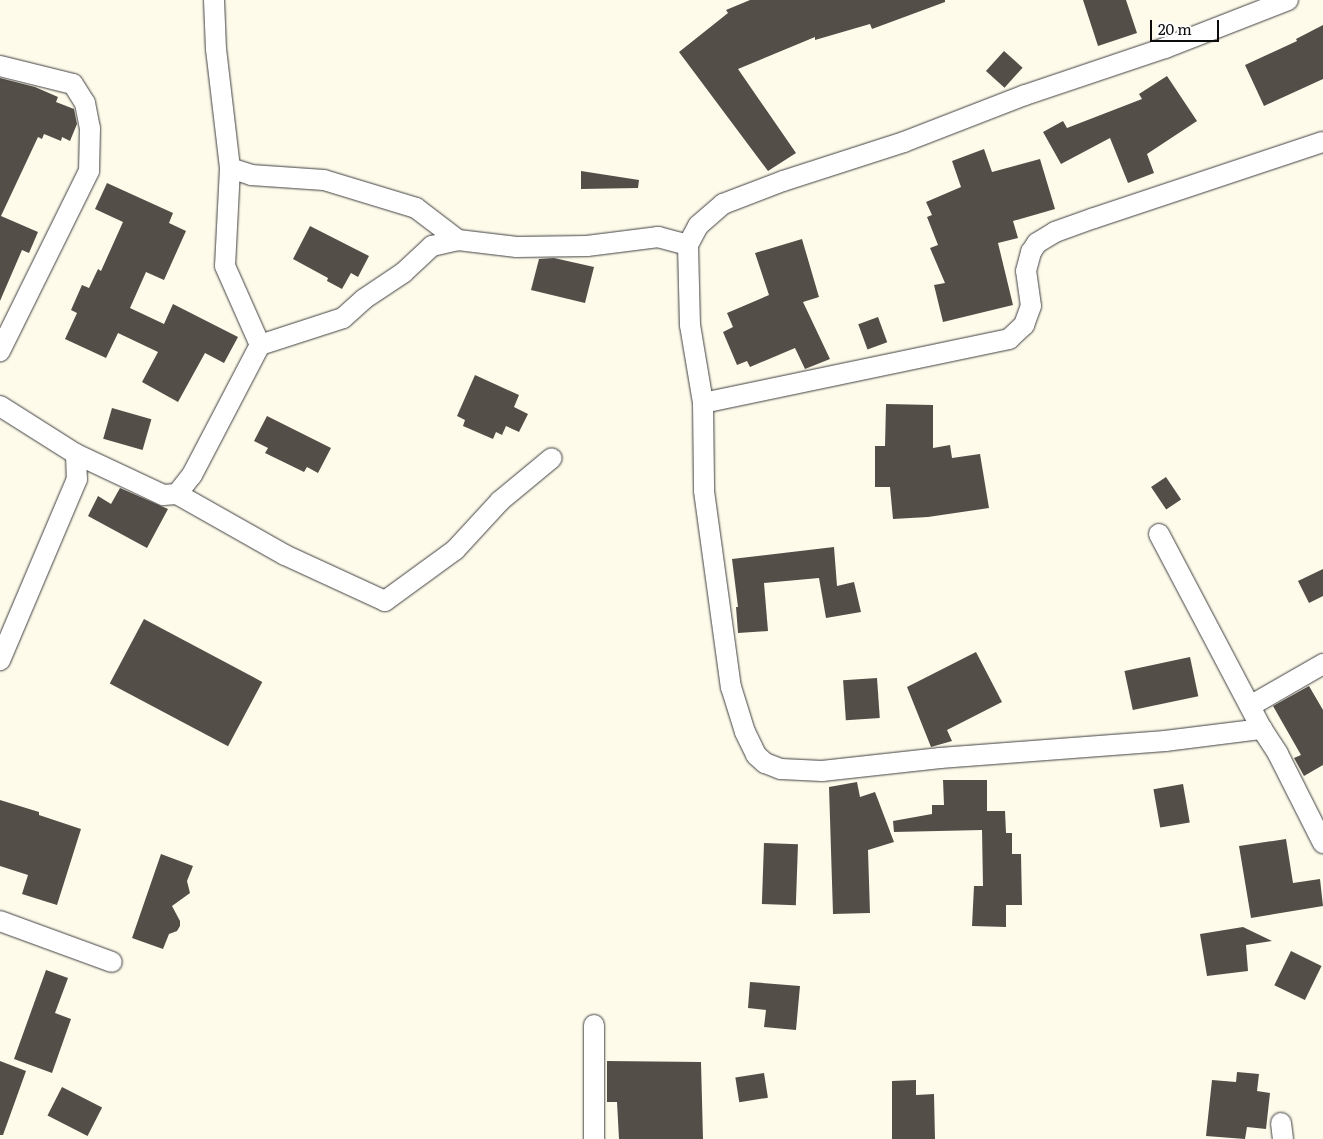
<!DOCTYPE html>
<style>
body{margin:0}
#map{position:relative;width:1323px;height:1139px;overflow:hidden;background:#fefbeb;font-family:Literata,serif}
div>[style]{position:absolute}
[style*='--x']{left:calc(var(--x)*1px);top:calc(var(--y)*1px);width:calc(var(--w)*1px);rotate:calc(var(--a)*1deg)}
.building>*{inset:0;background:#544e49;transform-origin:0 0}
.roads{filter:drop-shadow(0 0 1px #3f3f3f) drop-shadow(0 0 1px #3f3f3f)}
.street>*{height:20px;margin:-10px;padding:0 10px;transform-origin:10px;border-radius:10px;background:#fff}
span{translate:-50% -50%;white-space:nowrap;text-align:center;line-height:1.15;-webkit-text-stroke:5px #fff;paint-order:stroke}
.scale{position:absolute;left:1150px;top:20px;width:69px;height:22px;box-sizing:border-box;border:2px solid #0c0c0c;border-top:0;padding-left:6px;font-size:15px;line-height:18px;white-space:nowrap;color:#0c0c0c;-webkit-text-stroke:4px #fff;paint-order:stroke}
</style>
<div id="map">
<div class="building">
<i style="clip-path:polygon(750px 0,945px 0,945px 2px,872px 29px,870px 24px,815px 40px,815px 37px,738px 69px,796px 153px,768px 171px,679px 52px,728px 13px,726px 10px)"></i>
<i style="clip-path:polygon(1083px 0,1126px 0,1137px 33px,1098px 46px)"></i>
<i style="clip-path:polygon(1323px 25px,1323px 79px,1264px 106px,1245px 65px,1297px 41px,1296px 39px)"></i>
<i style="left:1004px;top:51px;width:25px;height:27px;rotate:42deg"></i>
<i style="clip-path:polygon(1167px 76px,1197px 121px,1147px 154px,1154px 173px,1128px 183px,1110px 138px,1061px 164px,1043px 132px,1063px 121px,1067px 128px,1142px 99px,1139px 94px)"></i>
<i style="clip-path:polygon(0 78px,35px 87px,58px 97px,56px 102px,74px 109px,77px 124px,70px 141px,62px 137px,61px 141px,44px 134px,42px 139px,38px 137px,1px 216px,38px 232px,29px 253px,22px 250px,0 301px)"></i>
<i style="clip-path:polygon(984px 149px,992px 172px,1040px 159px,1055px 209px,1013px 221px,1018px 238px,998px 243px,1013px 305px,943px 322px,934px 285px,945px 283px,930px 248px,938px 245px,927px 217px,932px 215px,926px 202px,961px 187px,952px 161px)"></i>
<i style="clip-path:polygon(581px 171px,639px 180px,638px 188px,581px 189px)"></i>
<i style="clip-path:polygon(107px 183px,173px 213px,169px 223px,186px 231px,164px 280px,146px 272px,130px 308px,164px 324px,173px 304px,238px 337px,224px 363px,205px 353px,178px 402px,142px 382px,158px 352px,118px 333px,106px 358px,65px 339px,77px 313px,71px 310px,82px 285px,89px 288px,98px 269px,101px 271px,123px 222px,95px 209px)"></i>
<i style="clip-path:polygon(310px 226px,369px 256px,358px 277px,351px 273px,342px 289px,327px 281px,328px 278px,293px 259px)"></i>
<i style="clip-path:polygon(802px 239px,819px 297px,803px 302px,830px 359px,805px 369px,795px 348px,750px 367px,747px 361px,737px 365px,723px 332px,733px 327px,727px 313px,769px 295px,755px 253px)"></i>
<i style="clip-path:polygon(554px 258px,594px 267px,585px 303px,531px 290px,539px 259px)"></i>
<i style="left:878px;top:317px;width:27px;height:21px;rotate:70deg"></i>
<i style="clip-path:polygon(475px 375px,519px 395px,514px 407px,528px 414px,519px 432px,506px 426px,502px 435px,496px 432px,493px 439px,463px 426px,465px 420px,457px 416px)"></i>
<i style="clip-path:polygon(886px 404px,933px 405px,933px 448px,950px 445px,952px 458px,980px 454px,989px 508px,928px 517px,893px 519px,890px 487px,875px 487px,875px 446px,885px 446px)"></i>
<i style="left:112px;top:408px;width:41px;height:32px;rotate:16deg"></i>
<i style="clip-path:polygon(267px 416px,331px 448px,318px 473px,307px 467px,304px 472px,265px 453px,268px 448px,254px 441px)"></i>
<i style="left:1166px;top:477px;width:27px;height:18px;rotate:56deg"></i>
<i style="clip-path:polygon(120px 488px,168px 509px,147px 548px,88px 516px,98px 496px,111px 504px)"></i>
<i style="clip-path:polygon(834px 547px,837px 586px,854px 582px,861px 612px,826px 618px,819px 578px,764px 583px,768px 631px,738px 633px,736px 607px,738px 607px,732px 559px)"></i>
<i style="clip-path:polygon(1323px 569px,1323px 596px,1309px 603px,1298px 581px)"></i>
<i style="left:144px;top:619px;width:134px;height:73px;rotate:28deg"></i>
<i style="clip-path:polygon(976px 652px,1002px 702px,947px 730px,952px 741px,931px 747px,907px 687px)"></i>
<i style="left:1190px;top:657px;width:40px;height:67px;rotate:78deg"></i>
<i style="left:877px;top:678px;width:40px;height:34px;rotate:86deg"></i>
<i style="clip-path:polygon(1309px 686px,1323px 710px,1323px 765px,1304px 776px,1294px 758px,1301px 755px,1273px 706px)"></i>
<i style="clip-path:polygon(943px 780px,987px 780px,987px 811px,1005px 811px,1006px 833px,1012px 833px,1012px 854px,1021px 854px,1022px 905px,1006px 905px,1006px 927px,972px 926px,974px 886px,983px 886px,982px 830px,894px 832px,893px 821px,932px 814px,932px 805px,944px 805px)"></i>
<i style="clip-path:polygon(857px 782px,860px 797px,875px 792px,894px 842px,868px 850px,870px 913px,833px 914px,829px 787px)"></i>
<i style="left:1183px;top:784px;width:39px;height:30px;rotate:80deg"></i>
<i style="clip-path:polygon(0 800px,39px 812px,39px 815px,81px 829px,57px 905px,22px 894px,28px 875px,0 866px)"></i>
<i style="clip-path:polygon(1286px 839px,1293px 883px,1320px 879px,1323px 906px,1251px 918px,1239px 846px)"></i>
<i style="left:764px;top:843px;width:34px;height:61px;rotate:2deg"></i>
<i style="clip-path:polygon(161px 854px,193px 866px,187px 881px,190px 893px,172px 906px,180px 921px,180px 926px,177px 931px,169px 934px,163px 949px,132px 938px)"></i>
<i style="clip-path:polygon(1243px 927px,1272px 941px,1246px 945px,1248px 971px,1207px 976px,1200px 934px)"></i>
<i style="left:1291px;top:951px;width:34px;height:38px;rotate:26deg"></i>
<i style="clip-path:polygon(46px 970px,68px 978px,55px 1013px,71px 1019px,52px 1073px,14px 1059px)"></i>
<i style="clip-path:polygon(750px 982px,800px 986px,796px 1030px,764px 1027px,766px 1010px,748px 1008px)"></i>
<i style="clip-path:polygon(0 1061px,26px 1071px,3px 1135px,0 1135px)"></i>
<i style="clip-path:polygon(607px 1061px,701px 1062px,703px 1139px,619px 1139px,617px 1102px,607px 1102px)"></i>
<i style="clip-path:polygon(1237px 1072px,1259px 1074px,1257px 1091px,1270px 1093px,1266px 1129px,1247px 1127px,1245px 1139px,1206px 1136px,1212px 1080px,1236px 1082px)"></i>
<i style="left:764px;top:1073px;width:25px;height:29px;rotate:81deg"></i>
<i style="clip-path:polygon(916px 1080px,916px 1095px,934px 1094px,935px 1139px,892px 1139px,892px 1081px)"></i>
<i style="left:62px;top:1087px;width:45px;height:32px;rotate:27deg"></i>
</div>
<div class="roads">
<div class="street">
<i style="--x:214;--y:0;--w:49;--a:87.7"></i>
<i style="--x:216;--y:49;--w:120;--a:83.3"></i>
<i style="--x:230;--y:168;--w:98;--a:92.9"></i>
<i style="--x:225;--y:266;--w:86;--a:66.1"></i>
<i style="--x:1288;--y:0;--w:132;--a:158.7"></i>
<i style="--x:1165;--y:48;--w:148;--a:161.4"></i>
<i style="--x:1025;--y:95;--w:130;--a:158.8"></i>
<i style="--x:904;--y:142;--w:127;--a:162.1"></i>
<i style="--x:783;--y:181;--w:64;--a:159"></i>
<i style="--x:723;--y:204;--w:33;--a:139"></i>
<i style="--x:698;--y:226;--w:21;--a:118"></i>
<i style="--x:688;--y:245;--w:80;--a:88.6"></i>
<i style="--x:690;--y:325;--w:79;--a:80.5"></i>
<i style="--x:703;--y:403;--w:88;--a:89.3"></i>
<i style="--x:704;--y:491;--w:198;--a:82.2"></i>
<i style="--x:731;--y:687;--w:47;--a:72.7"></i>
<i style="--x:745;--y:732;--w:25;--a:64"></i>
<i style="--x:756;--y:755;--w:12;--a:42"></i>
<i style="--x:765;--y:763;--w:17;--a:21"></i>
<i style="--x:781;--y:769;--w:41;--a:2.8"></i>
<i style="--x:822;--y:771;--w:119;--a:-6.3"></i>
<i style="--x:940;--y:758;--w:226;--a:-4.3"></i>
<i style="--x:1165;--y:741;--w:98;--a:-7.1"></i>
<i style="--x:1262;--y:729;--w:30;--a:57"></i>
<i style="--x:1278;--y:754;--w:100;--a:63.2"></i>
<i style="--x:0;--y:66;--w:75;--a:13.9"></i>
<i style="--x:73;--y:84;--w:22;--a:58"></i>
<i style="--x:85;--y:103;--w:25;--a:79"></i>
<i style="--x:90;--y:128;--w:43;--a:91.3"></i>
<i style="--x:89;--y:171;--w:201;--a:116.3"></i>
<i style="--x:230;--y:168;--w:22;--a:18"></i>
<i style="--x:251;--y:175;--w:73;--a:3.9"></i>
<i style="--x:324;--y:180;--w:96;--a:16.9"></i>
<i style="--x:416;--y:208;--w:53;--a:37.3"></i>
<i style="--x:703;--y:403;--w:313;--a:-11.8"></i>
<i style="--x:1009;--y:339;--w:21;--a:-43"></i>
<i style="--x:1024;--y:325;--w:20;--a:-70"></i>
<i style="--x:1031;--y:306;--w:35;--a:-98"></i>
<i style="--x:1026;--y:271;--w:20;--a:-75"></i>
<i style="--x:1031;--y:252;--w:11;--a:-56"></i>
<i style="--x:1037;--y:243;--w:21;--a:-31"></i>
<i style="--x:1055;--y:232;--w:41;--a:-19.7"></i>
<i style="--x:1094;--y:218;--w:241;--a:-18.4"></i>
<i style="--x:0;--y:406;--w:90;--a:32.3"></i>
<i style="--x:76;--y:454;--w:25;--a:88"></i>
<i style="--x:77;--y:479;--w:197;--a:113"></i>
<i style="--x:76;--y:454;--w:96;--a:25.2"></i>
<i style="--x:163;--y:495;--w:14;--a:-4"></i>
<i style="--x:177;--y:494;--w:24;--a:-52"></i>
<i style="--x:192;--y:475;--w:147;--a:-62.4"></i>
<i style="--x:260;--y:345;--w:87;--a:-18"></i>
<i style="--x:343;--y:318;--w:28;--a:-42"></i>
<i style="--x:364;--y:299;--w:47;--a:-33.7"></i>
<i style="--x:403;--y:273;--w:40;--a:-43"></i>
<i style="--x:432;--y:246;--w:27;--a:-13"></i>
<i style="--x:458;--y:240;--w:59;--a:6.8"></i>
<i style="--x:517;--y:247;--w:70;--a:-0.8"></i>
<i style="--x:587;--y:246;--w:72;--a:-7.2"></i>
<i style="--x:658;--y:237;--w:31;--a:15"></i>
<i style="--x:177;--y:494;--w:124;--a:29.5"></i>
<i style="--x:285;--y:555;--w:110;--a:24.7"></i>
<i style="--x:385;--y:601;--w:87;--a:-36.1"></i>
<i style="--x:455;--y:550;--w:67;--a:-47.4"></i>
<i style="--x:500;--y:501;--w:67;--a:-39.6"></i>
<i style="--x:1159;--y:534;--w:221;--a:62.2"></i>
<i style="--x:1250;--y:706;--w:84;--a:-29.9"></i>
<i style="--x:0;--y:921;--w:119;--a:20.1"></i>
<i style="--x:1281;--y:1123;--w:16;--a:83"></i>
<i style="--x:594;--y:1139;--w:114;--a:-90"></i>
</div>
</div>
<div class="scale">20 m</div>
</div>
